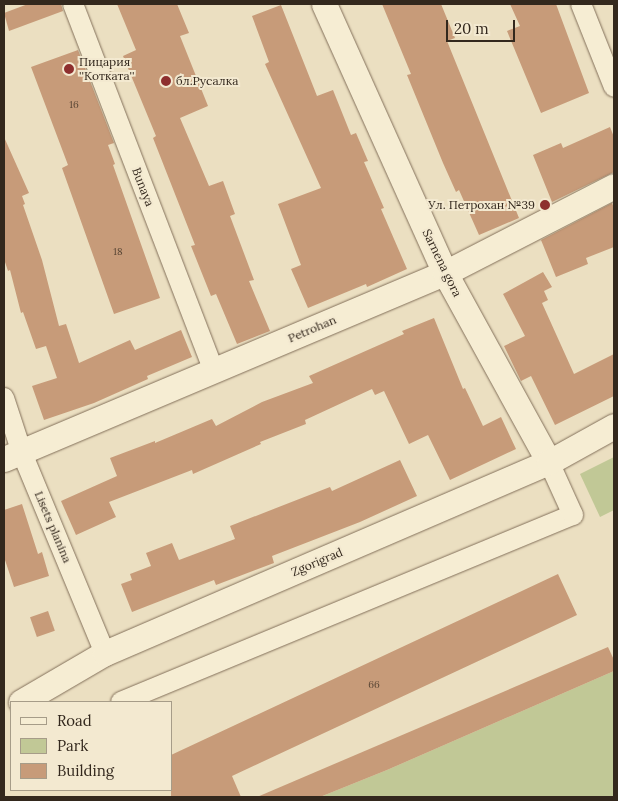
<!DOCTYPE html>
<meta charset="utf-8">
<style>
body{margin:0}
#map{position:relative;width:618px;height:801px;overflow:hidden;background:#ebdfc1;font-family:Lora,serif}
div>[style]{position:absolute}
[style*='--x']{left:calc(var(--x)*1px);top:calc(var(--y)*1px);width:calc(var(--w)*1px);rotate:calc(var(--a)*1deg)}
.green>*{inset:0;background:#c1c896}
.building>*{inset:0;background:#c79b79;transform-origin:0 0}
.roads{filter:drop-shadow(0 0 1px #83705a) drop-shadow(0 0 1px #83705a)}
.minor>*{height:20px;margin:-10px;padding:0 10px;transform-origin:10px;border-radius:10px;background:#f6edd3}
.tertiary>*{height:25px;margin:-12.5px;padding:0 12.5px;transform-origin:12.5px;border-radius:12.5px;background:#f6edd3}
.dots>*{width:14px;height:14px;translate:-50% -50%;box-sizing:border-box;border:2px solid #f3e9d0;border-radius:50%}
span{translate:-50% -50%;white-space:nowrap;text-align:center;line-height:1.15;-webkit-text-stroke:4px #f3e9d0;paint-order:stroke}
.number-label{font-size:10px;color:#584534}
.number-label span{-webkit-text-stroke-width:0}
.poi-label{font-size:12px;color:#33281d}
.left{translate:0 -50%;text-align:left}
.right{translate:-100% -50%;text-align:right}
.street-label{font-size:12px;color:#33281d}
.frame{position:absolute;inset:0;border:5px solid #33281d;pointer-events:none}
.legend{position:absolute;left:10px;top:701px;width:162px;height:90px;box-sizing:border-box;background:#f3e9d0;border:1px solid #a69c88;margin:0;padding:6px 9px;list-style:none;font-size:15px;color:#33281d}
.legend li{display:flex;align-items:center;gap:10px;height:25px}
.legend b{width:25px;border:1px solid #a69c88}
.scale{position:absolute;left:446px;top:20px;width:69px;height:22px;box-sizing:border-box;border:2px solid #33281d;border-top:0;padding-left:6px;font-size:15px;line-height:18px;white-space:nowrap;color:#33281d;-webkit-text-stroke:4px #f3e9d0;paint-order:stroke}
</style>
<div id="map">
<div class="green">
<i style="clip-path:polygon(614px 457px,614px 510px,600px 517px,580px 474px)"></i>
<i style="clip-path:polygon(614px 671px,614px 797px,320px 797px,387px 770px)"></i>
</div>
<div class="building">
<i style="clip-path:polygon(28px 4px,61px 4px,63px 11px,9px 31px,4px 13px)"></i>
<i style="clip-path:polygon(117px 4px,177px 4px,189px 33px,180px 36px,208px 106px,180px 118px,209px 186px,223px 181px,235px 214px,230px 216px,254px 280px,249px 281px,270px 331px,237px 344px,216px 294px,211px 296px,191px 246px,195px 245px,153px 138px,156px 136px,123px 56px,136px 50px)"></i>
<i style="clip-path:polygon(382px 4px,441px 4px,455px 38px,447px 41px,519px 218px,479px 235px,459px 190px,456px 192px,443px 163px,407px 75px,411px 74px)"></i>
<i style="clip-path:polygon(510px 4px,556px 4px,589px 93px,541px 113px,507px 31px,520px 26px)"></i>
<i style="clip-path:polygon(281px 5px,317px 96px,333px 90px,351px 135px,356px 133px,368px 161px,364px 162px,384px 208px,381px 209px,407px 269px,367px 287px,366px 284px,308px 308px,291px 269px,301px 265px,278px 204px,321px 188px,265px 64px,269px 62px,252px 16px)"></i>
<i style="clip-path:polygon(78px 50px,114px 143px,108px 145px,115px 164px,113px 165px,160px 298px,114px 314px,62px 168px,68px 165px,31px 67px)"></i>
<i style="clip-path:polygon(610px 127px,614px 137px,614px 172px,552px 202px,533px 155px,561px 143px,563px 148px)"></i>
<i style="clip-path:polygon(4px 137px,29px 193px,22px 196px,25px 204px,23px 205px,42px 260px,59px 326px,66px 324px,79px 363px,130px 340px,135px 350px,181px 330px,192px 357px,147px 376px,148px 379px,94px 403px,44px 420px,32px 386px,57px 378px,46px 346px,36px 349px,23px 312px,21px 313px,10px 270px,8px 271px,4px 259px)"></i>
<i style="clip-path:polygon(612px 203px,614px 208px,614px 247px,586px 258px,588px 264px,556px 277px,541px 240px)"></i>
<i style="clip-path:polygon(543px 272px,552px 287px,544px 291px,548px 300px,542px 303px,574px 374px,614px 354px,614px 396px,555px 425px,531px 376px,521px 381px,504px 346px,525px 336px,503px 294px)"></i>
<i style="clip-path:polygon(434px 318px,463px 389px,465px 388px,483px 426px,501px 417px,516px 449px,450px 480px,428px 435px,409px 444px,384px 391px,375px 395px,372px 389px,305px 420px,306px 424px,260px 442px,261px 444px,193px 474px,192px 470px,109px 502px,116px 517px,76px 535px,61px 501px,117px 476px,110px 458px,155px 441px,155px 443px,212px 419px,216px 426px,262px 402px,313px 383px,309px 376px,404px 334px,402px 331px)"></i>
<i style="clip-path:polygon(400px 460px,417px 496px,360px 522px,272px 556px,274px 563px,216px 585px,214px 580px,132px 612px,121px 584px,132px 580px,130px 574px,151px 566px,146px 553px,172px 543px,179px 560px,235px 539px,230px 526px,330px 487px,332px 491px)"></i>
<i style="clip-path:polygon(22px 504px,38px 554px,42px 552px,49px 576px,14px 587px,4px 557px,4px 510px)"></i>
<i style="clip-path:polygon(558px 574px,577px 615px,232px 776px,241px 797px,171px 797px,171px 755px)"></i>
<i style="left:48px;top:611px;width:21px;height:19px;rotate:71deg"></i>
<i style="clip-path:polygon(608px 647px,614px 660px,614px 671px,387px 770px,320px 797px,257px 797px)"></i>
</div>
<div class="roads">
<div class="minor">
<i style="--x:73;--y:4;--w:393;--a:69"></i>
<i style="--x:581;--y:4;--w:89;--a:68.3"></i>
<i style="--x:4;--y:398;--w:58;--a:71.9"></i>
<i style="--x:22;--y:453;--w:217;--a:67.5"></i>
<i style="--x:121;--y:702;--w:489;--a:-22.5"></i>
<i style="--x:573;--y:515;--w:58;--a:-114.4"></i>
</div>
<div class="tertiary">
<i style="--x:324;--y:4;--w:295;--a:65.8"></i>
<i style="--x:445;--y:273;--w:216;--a:61.2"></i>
<i style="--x:4;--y:459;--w:479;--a:-22.9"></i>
<i style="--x:445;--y:273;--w:190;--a:-27.2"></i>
<i style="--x:21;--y:702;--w:97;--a:-30.3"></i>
<i style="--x:105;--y:653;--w:483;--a:-23.3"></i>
<i style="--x:549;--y:462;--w:74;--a:-29"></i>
</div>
</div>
<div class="dots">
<i style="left:69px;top:69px;background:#8e2f2e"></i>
<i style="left:166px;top:81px;background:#8e2f2e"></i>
<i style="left:545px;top:205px;background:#8e2f2e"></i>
</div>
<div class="number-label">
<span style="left:74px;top:105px">16</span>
<span style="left:118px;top:252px">18</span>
<span style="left:374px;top:685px">66</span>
</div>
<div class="poi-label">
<span class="left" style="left:79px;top:69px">Пицария<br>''Котката''</span>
<span class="left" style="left:176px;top:81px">бл.Русалка</span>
<span class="right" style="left:535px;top:205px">Ул. Петрохан №39</span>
</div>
<div class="street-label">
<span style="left:143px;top:187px;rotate:69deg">Bunaya</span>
<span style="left:442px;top:263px;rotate:64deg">Sarnena gora</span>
<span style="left:312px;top:329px;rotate:-23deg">Petrohan</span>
<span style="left:53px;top:527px;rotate:67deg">Lisets planina</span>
<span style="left:317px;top:562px;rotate:-23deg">Zgorigrad</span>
</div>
<div class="frame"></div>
<ul class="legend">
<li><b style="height:6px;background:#f6edd3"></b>Road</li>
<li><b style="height:14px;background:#c1c896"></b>Park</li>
<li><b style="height:14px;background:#c79b79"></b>Building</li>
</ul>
<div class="scale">20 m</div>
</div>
